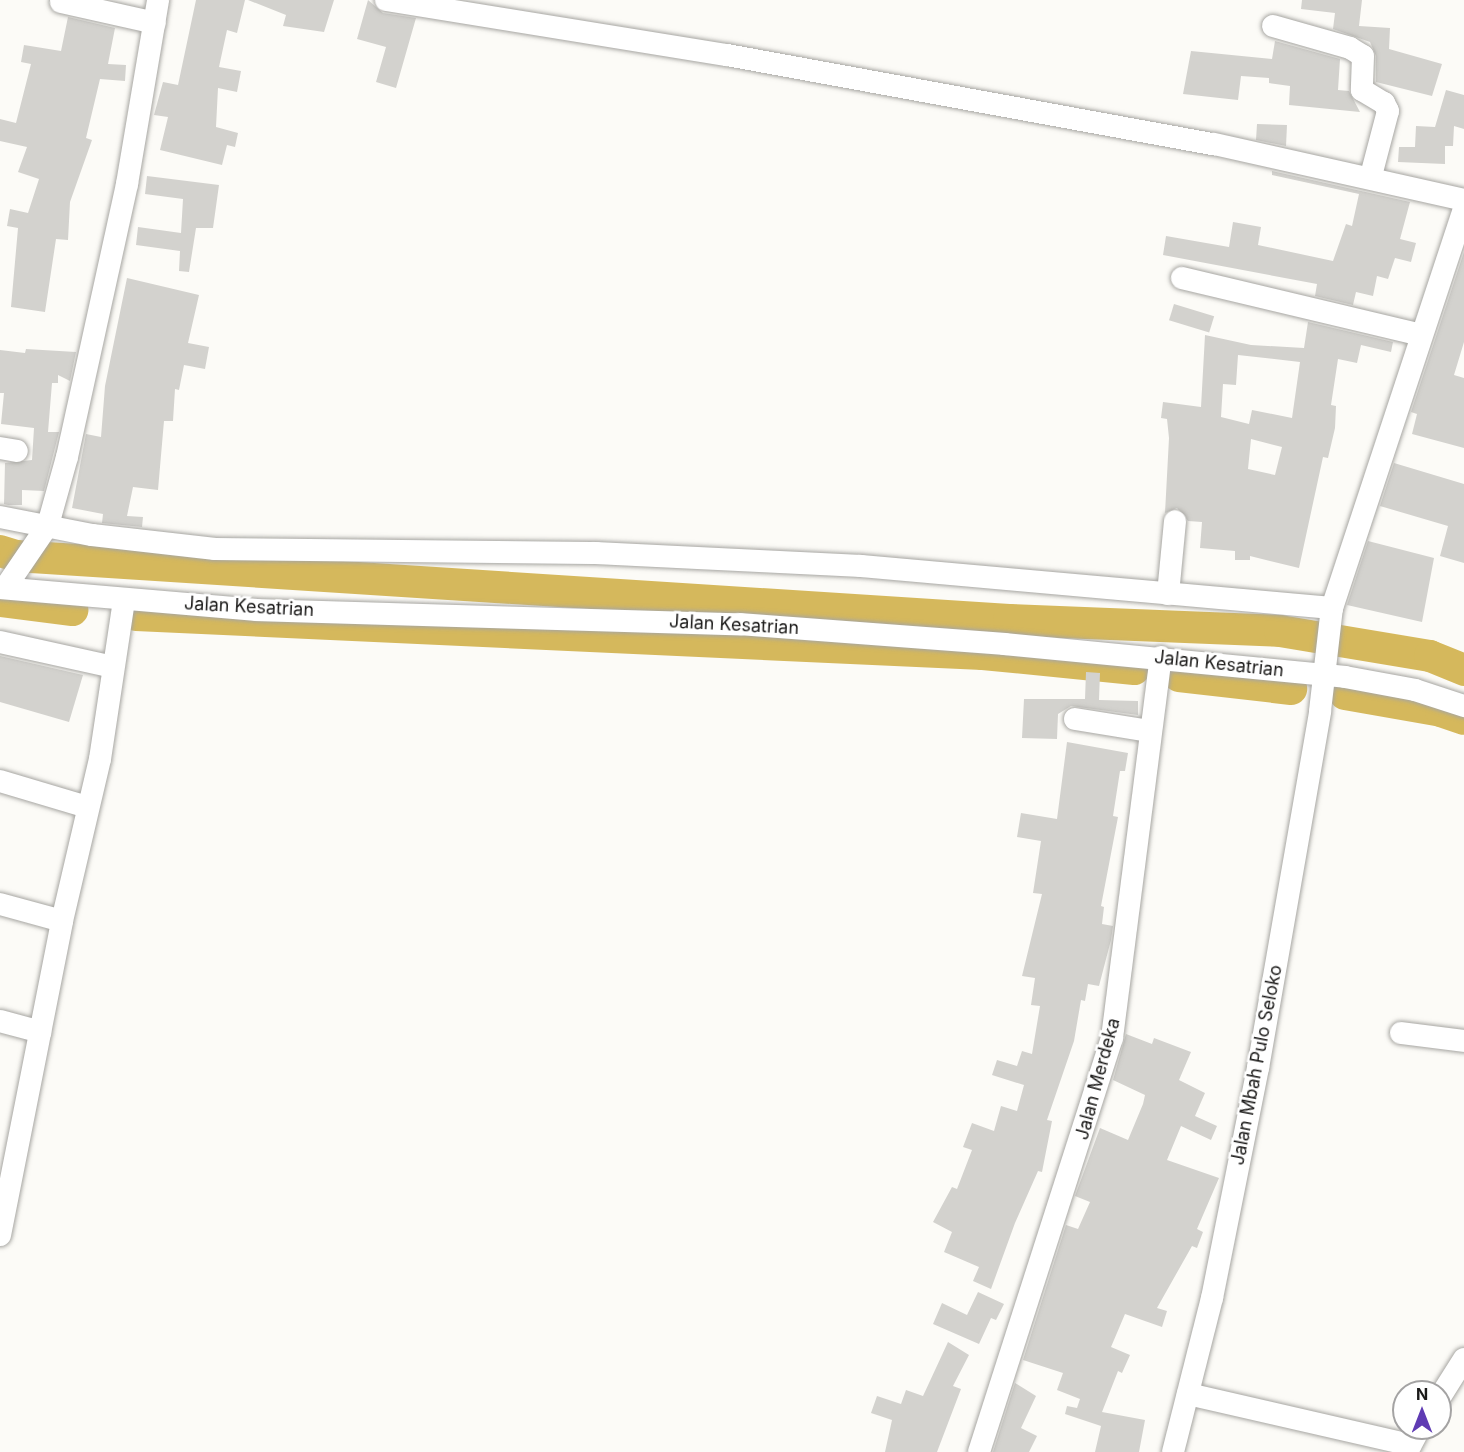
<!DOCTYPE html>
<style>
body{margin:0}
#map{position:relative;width:1464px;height:1452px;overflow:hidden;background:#fcfbf7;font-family:Inter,sans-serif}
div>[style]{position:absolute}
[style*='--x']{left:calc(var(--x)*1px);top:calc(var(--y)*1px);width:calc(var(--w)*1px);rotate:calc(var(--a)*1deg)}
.river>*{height:32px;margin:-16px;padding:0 16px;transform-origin:16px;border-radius:16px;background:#d5b85c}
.building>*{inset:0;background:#d3d2ce;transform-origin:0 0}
.roads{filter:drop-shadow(0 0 2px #a7a6a2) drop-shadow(0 0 2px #a7a6a2)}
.minor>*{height:22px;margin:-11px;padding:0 11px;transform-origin:11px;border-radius:11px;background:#fff}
span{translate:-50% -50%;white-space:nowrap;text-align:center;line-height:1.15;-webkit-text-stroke:5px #fff;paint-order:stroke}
.street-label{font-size:18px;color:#1b1a19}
.north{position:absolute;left:1392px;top:1380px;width:60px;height:60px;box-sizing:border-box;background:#fff;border:2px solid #a4a3a3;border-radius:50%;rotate:0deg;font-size:16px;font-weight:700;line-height:24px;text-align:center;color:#1b1a19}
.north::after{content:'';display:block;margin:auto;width:21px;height:27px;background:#5f3bb3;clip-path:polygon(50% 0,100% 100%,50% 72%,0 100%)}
</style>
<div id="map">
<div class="river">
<i style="--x:0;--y:551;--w:17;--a:17"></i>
<i style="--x:16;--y:556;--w:995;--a:3.69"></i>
<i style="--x:1009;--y:620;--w:271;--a:2.3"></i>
<i style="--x:1280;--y:631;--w:152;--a:9.5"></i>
<i style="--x:1430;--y:656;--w:37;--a:22"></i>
<i style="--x:0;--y:601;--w:73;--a:7.1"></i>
<i style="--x:136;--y:615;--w:848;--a:2.64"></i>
<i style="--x:983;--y:654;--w:152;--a:5.7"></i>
<i style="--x:1179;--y:676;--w:113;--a:6.6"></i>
<i style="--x:1345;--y:694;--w:97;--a:10"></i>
<i style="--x:1441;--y:711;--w:24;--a:19"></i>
</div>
<div class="building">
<i style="clip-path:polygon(196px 0,245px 0,237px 33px,227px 30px,219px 67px,241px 71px,237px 92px,218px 88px,216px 127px,238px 133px,235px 147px,227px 145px,222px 165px,160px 150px,168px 117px,154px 115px,163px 82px,178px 85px)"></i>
<i style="clip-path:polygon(248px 0,334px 0,324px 32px,283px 26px,286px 15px)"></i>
<i style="clip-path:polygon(368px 0,383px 13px,416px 18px,396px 88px,376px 82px,386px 47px,357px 39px)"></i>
<i style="clip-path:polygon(1302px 0,1362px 0,1359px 26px,1390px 28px,1389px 49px,1442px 64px,1432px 96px,1376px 82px,1376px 56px,1370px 42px,1333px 29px,1335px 13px,1301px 9px)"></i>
<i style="clip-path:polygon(68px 17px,115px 28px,108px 64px,126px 65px,125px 81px,100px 79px,86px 138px,92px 140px,70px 202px,68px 240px,56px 239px,45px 312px,11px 307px,18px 228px,7px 226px,10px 209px,28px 213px,39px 179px,18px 172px,27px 147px,0 141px,0 119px,16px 123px,31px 64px,21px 62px,24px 45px,61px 51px)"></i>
<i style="clip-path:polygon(1275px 41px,1340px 59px,1338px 90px,1349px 91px,1360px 112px,1289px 105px,1290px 86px,1269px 83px,1269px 78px,1241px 76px,1238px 100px,1183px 94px,1191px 51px,1272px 59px)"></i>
<i style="clip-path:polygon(1446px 90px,1464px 95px,1464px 129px,1454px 126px,1453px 146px,1445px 146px,1445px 164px,1398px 162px,1399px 147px,1415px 147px,1416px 126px,1435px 127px)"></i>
<i style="clip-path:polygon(1257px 124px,1287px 125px,1286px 146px,1256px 140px)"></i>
<i style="clip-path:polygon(1272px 171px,1410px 202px,1400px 239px,1416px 243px,1411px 262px,1395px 258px,1388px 279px,1377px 276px,1373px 296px,1356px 292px,1353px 305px,1315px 296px,1317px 284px,1163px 255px,1166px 236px,1229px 247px,1233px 222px,1261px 227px,1258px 245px,1333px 261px,1346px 224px,1352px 226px,1359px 194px,1272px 175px)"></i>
<i style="clip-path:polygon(147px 176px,219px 185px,213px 228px,196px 228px,189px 272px,179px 271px,180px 251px,136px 245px,138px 227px,181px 233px,183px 199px,145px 194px)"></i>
<i style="clip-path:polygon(1464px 252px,1464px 342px,1454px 375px,1464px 378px,1464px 448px,1412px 434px,1417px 414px,1411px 412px)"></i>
<i style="clip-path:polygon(127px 278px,199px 295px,188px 343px,209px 347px,205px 369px,184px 365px,179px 390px,175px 389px,173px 421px,164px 421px,158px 490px,133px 487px,127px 516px,143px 517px,142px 527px,102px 523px,103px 514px,72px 508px,86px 434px,101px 437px,105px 386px)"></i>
<i style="left:1174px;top:304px;width:42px;height:17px;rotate:17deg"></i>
<i style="clip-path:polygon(evenodd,1308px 322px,1393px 342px,1391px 352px,1361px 345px,1357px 363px,1338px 359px,1331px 405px,1336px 406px,1335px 428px,1328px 458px,1323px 457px,1299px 568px,1250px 556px,1250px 560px,1235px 560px,1235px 551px,1200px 548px,1202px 522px,1188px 521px,1177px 508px,1165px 513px,1169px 438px,1167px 419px,1161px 418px,1163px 402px,1201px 407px,1205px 335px,1251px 345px,1304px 348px,1308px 322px,1238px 355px,1300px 362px,1292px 418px,1252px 410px,1249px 424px,1221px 417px,1223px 384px,1236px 385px,1238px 355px,1308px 322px,1251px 439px,1282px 447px,1275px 475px,1248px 469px,1251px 439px)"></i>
<i style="clip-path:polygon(26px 349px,76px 352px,70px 381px,58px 375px,58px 383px,52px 383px,48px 432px,59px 432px,44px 491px,22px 490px,22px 505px,8px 505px,4px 504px,5px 463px,32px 460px,34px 428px,1px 424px,4px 393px,0 393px,0 350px,25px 353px)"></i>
<i style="clip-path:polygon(1394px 463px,1464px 484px,1464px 563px,1440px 556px,1448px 526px,1380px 506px)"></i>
<i style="clip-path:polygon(1368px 541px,1434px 558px,1422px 622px,1347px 605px)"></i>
<i style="clip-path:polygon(0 656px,83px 675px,69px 722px,0 702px)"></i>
<i style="clip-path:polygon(1086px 672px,1100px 673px,1099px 700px,1138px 701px,1138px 715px,1071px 706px,1058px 714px,1057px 739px,1022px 738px,1024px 699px,1085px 699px)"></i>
<i style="clip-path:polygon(1067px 742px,1128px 753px,1125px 771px,1120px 771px,1113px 816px,1118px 817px,1101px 906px,1104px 907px,1102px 924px,1113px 926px,1111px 940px,1099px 986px,1088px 984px,1085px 1001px,1081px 1000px,1074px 1041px,1047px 1120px,1052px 1121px,1042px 1172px,1038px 1171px,1015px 1223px,991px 1289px,973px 1281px,979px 1267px,944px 1252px,952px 1232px,933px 1222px,952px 1187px,957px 1189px,972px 1150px,963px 1147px,972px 1123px,994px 1131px,1001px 1106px,1017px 1111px,1024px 1085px,992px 1075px,997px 1060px,1017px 1066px,1022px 1051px,1032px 1054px,1040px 1006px,1031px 1005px,1035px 978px,1022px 976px,1042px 894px,1033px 893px,1041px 841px,1017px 837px,1021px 813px,1057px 819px)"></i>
<i style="clip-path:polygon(1126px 1034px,1152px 1044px,1154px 1038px,1191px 1052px,1179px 1080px,1205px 1093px,1195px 1116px,1217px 1126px,1211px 1140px,1181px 1126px,1167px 1160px,1219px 1178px,1197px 1229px,1203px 1232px,1197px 1248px,1192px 1246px,1157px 1308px,1167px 1311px,1162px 1327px,1125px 1314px,1111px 1347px,1130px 1355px,1122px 1373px,1118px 1371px,1102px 1412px,1145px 1420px,1139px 1452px,1095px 1452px,1101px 1426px,1065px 1414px,1067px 1406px,1077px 1408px,1080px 1399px,1057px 1390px,1063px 1373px,1023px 1360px,1066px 1225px,1078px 1229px,1090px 1202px,1075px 1196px,1100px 1128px,1128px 1140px,1143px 1104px,1145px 1095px,1113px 1080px)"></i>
<i style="clip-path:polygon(978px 1292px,1004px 1304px,996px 1320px,991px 1318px,979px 1344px,933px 1324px,942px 1303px,967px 1315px)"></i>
<i style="clip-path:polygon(948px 1342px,969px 1355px,953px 1386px,961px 1389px,937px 1452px,885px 1452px,892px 1420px,871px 1413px,877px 1396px,901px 1404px,906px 1390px,923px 1396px)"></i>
<i style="clip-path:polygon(1015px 1383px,1036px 1396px,1021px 1428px,1037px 1436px,1029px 1452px,993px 1452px)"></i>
</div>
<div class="roads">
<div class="minor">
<i style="--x:386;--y:0;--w:345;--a:9.2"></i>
<i style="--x:727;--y:55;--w:495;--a:10.4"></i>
<i style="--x:1214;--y:144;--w:256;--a:12.6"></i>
<i style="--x:61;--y:2;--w:96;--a:12.6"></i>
<i style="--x:1273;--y:26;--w:80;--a:15.9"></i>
<i style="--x:1350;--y:48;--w:15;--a:32"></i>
<i style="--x:1363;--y:56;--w:34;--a:92"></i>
<i style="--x:1362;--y:90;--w:26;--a:31"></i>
<i style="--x:1384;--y:103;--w:9;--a:63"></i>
<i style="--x:1388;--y:111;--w:67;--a:104.7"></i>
<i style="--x:1182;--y:278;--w:246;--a:13.4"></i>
<i style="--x:0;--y:448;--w:17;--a:10"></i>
<i style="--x:0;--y:517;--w:94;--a:11.1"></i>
<i style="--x:92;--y:535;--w:124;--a:6.5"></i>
<i style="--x:215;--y:549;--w:381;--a:0.6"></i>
<i style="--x:596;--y:553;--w:265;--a:2.8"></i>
<i style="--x:861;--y:566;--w:473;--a:5.1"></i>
<i style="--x:0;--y:588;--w:258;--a:4.9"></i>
<i style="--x:257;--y:610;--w:483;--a:1.7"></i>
<i style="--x:740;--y:624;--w:265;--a:4.3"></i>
<i style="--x:1004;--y:644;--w:343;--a:5.5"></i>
<i style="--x:1345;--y:677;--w:71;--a:10.5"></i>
<i style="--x:1415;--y:690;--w:52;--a:18.1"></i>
<i style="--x:5;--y:588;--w:76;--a:-55.7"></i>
<i style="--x:48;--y:525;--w:71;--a:-74.4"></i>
<i style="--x:67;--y:457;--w:280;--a:-77.6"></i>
<i style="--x:127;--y:184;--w:187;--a:-80.4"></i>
<i style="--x:1168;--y:594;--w:73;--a:-84.5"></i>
<i style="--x:0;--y:642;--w:116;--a:12.5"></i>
<i style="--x:1075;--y:719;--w:76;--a:9.1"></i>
<i style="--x:0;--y:781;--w:91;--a:16.6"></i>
<i style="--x:0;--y:904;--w:64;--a:15.3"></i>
<i style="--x:0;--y:1021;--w:42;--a:15"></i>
<i style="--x:1401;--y:1033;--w:64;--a:7.2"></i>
<i style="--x:0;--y:1235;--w:320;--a:-78.8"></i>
<i style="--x:62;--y:921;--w:166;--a:-76.8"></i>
<i style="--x:100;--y:759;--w:161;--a:-81.4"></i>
<i style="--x:1188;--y:1394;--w:228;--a:12.9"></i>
<i style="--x:1440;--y:1397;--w:45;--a:-57.7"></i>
<i style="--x:979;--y:1452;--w:435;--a:-72.2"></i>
<i style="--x:1112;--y:1038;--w:384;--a:-82.7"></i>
<i style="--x:1173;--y:1452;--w:159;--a:-75.8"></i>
<i style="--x:1212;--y:1298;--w:235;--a:-78.7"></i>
<i style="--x:1258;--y:1068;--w:362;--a:-80.1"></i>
<i style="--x:1320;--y:711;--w:104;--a:-83.4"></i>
<i style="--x:1332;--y:608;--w:420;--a:-71.7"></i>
<i style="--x:1407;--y:1452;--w:27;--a:-62"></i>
</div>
</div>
<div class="street-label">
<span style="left:249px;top:607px;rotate:3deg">Jalan Kesatrian</span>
<span style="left:734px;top:625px;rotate:3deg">Jalan Kesatrian</span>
<span style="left:1219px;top:664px;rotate:6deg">Jalan Kesatrian</span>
<span style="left:1257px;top:1065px;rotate:-79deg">Jalan Mbah Pulo Seloko</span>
<span style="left:1098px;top:1079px;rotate:-75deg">Jalan Merdeka</span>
</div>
<div class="north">N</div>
</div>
